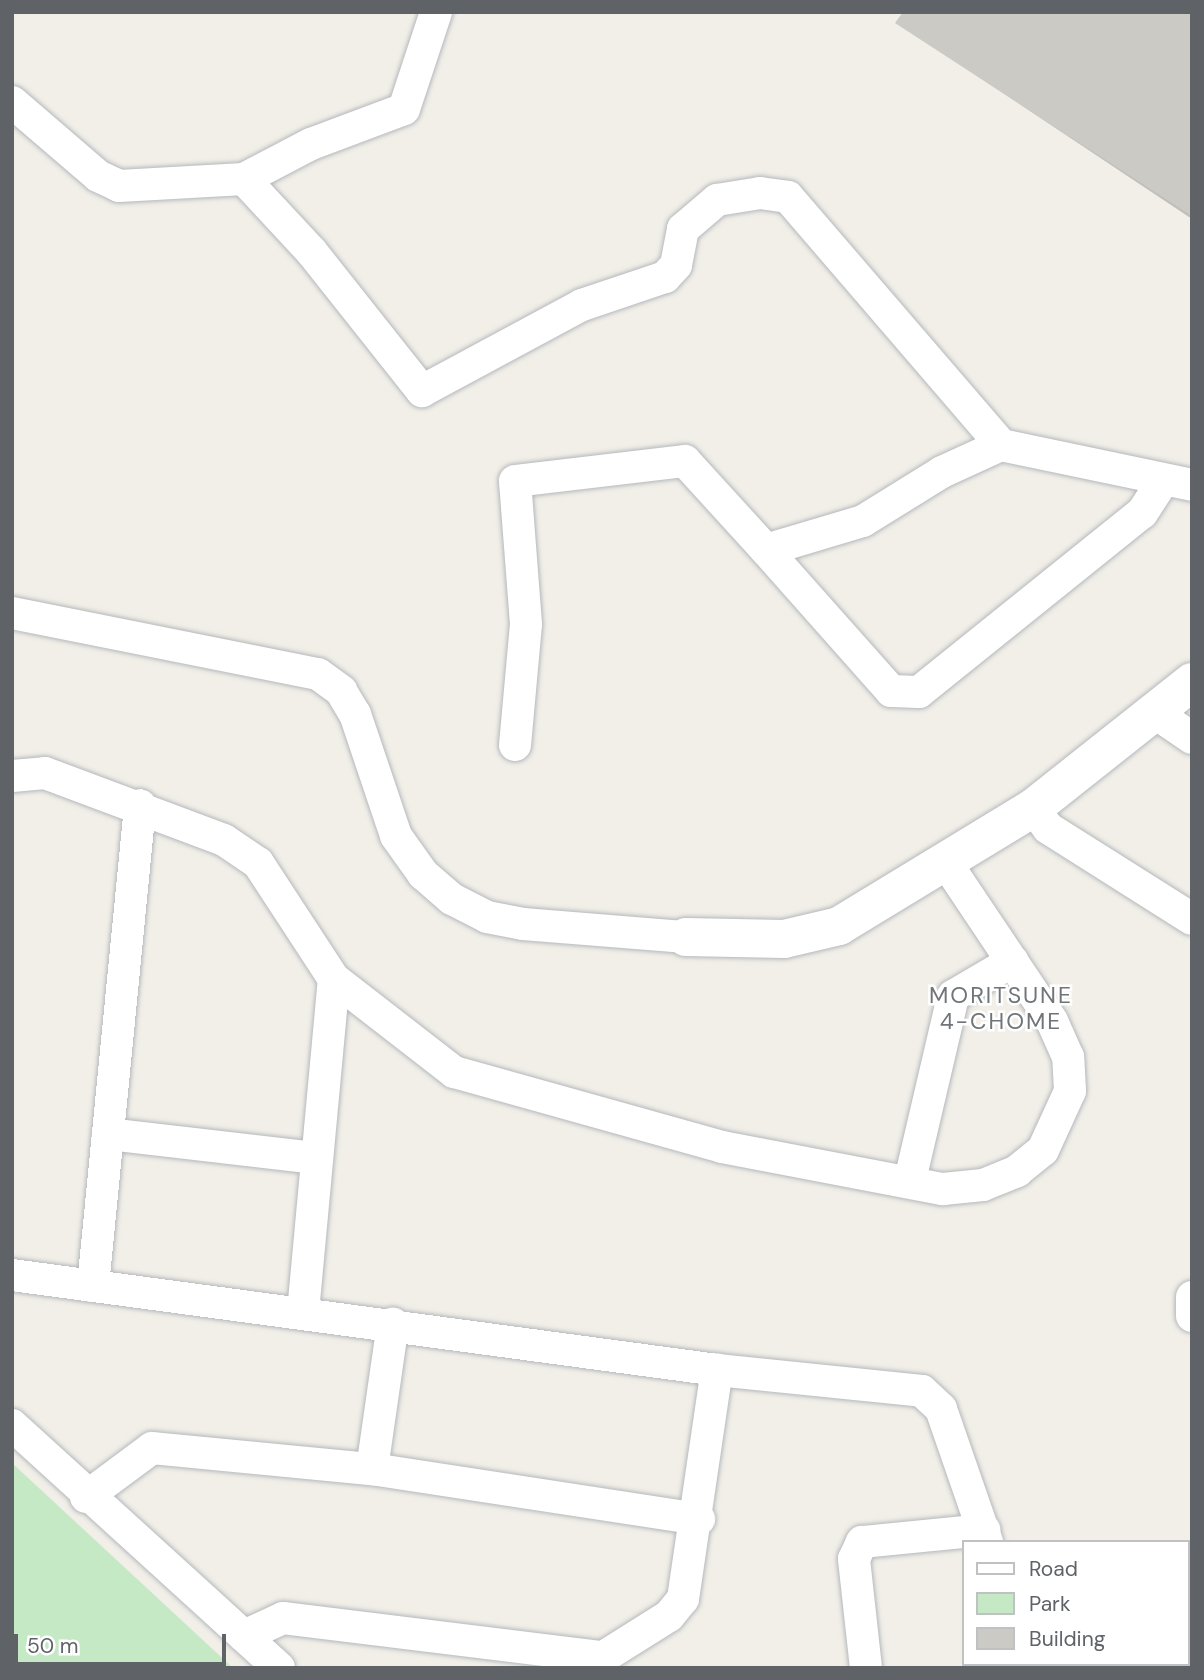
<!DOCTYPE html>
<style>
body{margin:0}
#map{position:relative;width:1204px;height:1680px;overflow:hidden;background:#f1efe8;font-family:"DM Sans",sans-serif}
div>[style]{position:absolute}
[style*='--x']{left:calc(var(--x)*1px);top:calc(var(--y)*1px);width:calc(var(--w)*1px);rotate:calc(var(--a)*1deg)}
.green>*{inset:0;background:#c5e8c5}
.shadow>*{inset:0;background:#0003}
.building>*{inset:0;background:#cccac5}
.roads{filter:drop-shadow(0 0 2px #b5b8bc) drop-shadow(0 0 2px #b5b8bc)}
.street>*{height:32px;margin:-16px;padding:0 16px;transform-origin:16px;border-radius:16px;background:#fff}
.secondary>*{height:38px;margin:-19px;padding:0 19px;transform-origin:19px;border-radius:19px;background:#fff}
span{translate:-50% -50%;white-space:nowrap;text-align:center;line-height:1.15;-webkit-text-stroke:5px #fff;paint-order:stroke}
.neighbourhood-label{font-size:23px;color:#70757a;letter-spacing:2px}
.frame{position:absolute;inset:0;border:14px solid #5f6368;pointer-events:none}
.legend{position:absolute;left:962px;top:1540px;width:228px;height:126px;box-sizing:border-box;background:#fff;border:2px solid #bfc1c3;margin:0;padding:9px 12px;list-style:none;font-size:21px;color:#5f6368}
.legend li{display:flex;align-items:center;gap:14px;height:35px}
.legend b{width:35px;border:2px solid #bfc1c3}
.scale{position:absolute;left:14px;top:1634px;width:212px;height:32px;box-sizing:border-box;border:4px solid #5f6368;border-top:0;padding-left:9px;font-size:21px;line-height:24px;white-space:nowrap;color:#5f6368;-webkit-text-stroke:5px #fff;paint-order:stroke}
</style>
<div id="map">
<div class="green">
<i style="clip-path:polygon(12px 1463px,233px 1668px,12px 1668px)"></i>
</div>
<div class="shadow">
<i style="clip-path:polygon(1192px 12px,1192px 219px,898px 23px)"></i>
</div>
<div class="building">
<i style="clip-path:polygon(903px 12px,1192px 12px,1192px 216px,895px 23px)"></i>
</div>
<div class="roads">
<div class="street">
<i style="--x:12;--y:102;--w:113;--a:40.7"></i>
<i style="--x:98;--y:176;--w:23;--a:25"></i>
<i style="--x:119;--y:186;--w:125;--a:-3.2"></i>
<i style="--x:244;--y:179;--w:76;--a:-27.6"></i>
<i style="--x:311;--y:144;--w:99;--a:-20.6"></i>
<i style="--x:404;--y:109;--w:102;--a:-71.7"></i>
<i style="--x:244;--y:179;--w:98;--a:47.1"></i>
<i style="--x:311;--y:251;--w:179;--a:51.6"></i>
<i style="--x:422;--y:391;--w:182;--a:-28.3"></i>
<i style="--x:582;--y:305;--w:88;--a:-18.6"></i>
<i style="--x:665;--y:277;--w:16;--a:-47"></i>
<i style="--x:676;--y:265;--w:37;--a:-79"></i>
<i style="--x:683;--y:229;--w:45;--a:-40.5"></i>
<i style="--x:717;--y:200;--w:44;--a:-9.2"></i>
<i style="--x:760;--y:193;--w:28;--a:8"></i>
<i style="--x:788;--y:197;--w:327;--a:49.3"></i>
<i style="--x:1001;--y:445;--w:195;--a:11.8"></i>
<i style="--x:1001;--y:445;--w:65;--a:155.4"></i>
<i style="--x:942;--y:472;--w:93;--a:148.2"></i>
<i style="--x:863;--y:521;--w:101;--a:163.4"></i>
<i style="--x:766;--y:550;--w:188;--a:48.4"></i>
<i style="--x:891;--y:691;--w:28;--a:2"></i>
<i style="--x:919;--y:692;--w:286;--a:-38.8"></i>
<i style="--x:1142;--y:513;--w:38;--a:-57"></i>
<i style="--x:12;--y:613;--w:312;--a:11.3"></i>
<i style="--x:318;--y:674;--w:29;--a:36"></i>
<i style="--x:341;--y:691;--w:27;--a:59"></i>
<i style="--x:355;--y:714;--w:129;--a:71.4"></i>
<i style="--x:396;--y:836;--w:47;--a:54.6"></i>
<i style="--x:423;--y:874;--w:38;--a:41"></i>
<i style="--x:452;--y:899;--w:39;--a:27"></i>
<i style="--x:487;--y:917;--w:37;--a:11"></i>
<i style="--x:523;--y:924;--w:164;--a:4.6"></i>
<i style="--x:1154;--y:712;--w:46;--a:34.4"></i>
<i style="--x:515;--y:745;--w:121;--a:-84.8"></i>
<i style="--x:526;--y:624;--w:143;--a:-94.4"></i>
<i style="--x:515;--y:481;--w:171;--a:-6.7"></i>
<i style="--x:685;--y:461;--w:120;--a:47.7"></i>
<i style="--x:12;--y:776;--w:33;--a:-5"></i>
<i style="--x:45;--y:773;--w:191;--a:20.5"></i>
<i style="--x:224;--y:840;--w:41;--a:34.1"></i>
<i style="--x:258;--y:863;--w:139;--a:56.8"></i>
<i style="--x:334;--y:979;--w:152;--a:37.8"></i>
<i style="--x:454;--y:1072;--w:278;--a:15.6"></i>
<i style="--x:722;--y:1147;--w:225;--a:10.8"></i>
<i style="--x:943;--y:1189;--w:40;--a:-5.7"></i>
<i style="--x:983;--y:1185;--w:37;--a:-22"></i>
<i style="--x:1017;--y:1171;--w:33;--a:-39"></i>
<i style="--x:1043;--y:1150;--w:65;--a:-65.4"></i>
<i style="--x:1070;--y:1091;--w:34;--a:-93"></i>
<i style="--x:1068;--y:1057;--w:39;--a:-114"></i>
<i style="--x:1052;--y:1021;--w:189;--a:-123.8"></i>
<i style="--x:1033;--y:808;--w:25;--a:53"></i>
<i style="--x:1048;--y:828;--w:170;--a:32.3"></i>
<i style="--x:108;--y:1134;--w:207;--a:6.6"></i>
<i style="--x:910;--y:1180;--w:189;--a:-76.8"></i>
<i style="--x:953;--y:996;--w:69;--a:-30.3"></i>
<i style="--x:12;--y:1275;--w:711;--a:7.67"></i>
<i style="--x:717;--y:1370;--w:206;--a:5.8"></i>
<i style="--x:922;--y:1391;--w:26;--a:43"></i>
<i style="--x:941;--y:1409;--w:141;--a:70.9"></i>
<i style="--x:93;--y:1286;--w:483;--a:-84.4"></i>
<i style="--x:1192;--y:1297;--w:19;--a:90"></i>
<i style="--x:303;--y:1312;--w:334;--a:-84.7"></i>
<i style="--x:12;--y:1425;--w:361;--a:42.3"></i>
<i style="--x:372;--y:1469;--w:147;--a:-81.8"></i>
<i style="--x:86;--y:1497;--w:82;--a:-36.6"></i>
<i style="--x:152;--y:1448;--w:221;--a:5.5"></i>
<i style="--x:372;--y:1469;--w:331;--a:8.7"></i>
<i style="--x:244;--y:1636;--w:43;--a:-24.8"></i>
<i style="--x:283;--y:1618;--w:321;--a:7"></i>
<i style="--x:1001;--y:1664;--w:4;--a:90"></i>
<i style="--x:586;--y:1668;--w:98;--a:-32.1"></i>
<i style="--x:669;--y:1616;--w:22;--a:-51"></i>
<i style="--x:683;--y:1599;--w:232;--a:-81.6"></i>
<i style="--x:866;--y:1668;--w:110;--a:-96.3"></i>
<i style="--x:854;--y:1559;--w:19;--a:-65"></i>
<i style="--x:862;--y:1542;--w:123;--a:-5.6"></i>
</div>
<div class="secondary">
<i style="--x:686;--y:937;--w:98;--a:1.2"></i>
<i style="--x:784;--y:939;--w:57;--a:-13.3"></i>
<i style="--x:839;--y:926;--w:227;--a:-31.3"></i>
<i style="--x:1033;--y:808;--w:203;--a:-38.4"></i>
</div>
</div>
<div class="neighbourhood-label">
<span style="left:1001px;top:1008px">MORITSUNE<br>4-CHOME</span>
</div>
<div class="frame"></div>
<ul class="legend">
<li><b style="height:9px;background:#fff"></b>Road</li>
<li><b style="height:19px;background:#c5e8c5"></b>Park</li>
<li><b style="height:19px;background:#cccac5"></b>Building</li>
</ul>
<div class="scale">50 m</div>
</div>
